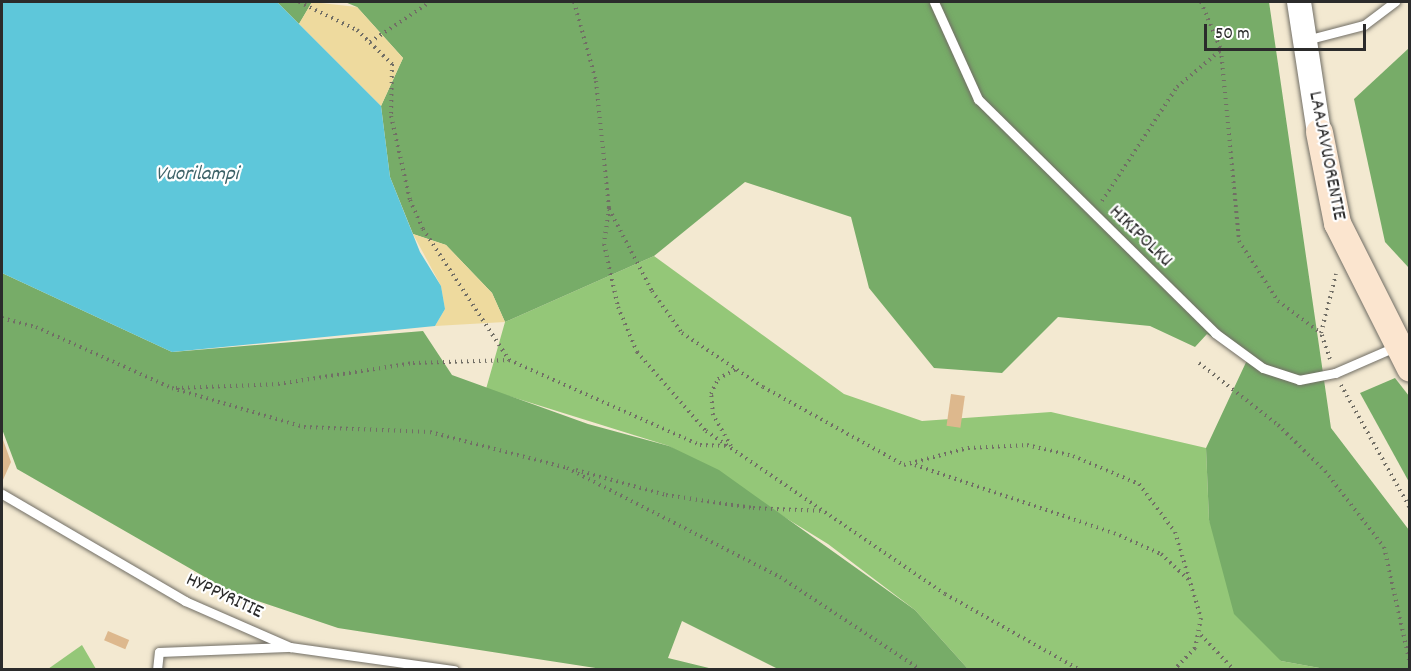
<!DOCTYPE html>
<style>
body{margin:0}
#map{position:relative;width:1411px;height:671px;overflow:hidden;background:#f3e9d1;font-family:Dekko,sans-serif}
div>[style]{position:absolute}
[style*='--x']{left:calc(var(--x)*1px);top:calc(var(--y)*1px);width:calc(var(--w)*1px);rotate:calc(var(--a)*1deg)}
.green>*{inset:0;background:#94c778}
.forest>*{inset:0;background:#77ac68}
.sand>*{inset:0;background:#eeda9e}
.water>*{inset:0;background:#5ec7da}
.building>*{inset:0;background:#ddb88d;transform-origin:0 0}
.path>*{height:4px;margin-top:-2px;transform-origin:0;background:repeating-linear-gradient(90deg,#716e65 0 1.5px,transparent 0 6px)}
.roads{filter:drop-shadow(0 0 2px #716e65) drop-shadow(0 0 2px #716e65)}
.service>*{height:9px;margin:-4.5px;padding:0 4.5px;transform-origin:4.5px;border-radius:4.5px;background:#fff}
.tertiary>*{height:24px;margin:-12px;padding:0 12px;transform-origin:12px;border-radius:12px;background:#fff}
.secondary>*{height:27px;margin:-13.5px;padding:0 13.5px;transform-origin:13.5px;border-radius:13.5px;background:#fbe5cf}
span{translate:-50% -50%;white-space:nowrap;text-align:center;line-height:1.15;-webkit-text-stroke:4.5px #fff;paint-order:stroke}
.street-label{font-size:20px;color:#2b2b2b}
.water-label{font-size:21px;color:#3d6268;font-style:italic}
.frame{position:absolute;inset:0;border:3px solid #2b2b2b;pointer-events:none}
.scale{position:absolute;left:1204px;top:24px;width:162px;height:27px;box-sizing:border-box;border:3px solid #2b2b2b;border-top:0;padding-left:8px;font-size:18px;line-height:21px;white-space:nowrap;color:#2b2b2b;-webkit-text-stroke:4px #fff;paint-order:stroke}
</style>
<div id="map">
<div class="green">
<i style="clip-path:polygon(654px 256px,844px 394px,922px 421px,1051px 412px,1206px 448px,1209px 520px,1281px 661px,1325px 669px,968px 669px,915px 610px,828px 544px,669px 446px,486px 389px,505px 322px)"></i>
<i style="clip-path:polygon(82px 645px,96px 669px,48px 669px)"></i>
</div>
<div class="forest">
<i style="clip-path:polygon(277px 2px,312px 2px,299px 24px)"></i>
<i style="clip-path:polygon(345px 2px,1269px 2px,1331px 428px,1409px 530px,1409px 669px,1325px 669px,1281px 661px,1234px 614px,1209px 520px,1206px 448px,1248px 358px,1207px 334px,1195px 347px,1150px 326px,1058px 317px,1002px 373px,934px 368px,869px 288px,851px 217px,745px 182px,654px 256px,505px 322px,492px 293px,446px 245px,413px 234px,390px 177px,381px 106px,403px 58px,357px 7px)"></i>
<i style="clip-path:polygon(1409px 48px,1409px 268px,1385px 242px,1354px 99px)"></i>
<i style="clip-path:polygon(2px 273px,172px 352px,423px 331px,452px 375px,588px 424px,669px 446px,719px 470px,915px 610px,968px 669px,778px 669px,682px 621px,668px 658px,713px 669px,602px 669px,338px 628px,231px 592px,17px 469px,2px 429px)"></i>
<i style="clip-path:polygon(1395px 378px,1409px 396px,1409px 482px,1360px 393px)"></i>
</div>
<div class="sand">
<i style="clip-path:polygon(312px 2px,357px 7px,403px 58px,381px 106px,299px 24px)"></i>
<i style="clip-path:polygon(413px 234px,446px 245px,492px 293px,505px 322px,435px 326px,445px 309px,441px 286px)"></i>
</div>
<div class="water">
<i style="clip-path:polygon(2px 2px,277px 2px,381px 106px,390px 177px,420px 252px,441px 286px,445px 309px,435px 326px,172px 352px,2px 273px)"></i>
</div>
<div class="building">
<i style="left:951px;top:394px;width:14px;height:32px;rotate:8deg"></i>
<i style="clip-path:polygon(2px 437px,11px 462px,2px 482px)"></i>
<i style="left:108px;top:631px;width:23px;height:10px;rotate:23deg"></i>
</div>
<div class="path">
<i style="--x:299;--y:2;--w:64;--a:25.8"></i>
<i style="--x:357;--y:30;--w:49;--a:44.2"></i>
<i style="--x:392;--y:64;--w:52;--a:91.1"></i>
<i style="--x:391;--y:116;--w:86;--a:77.3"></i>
<i style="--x:410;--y:200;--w:32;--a:66"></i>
<i style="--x:423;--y:229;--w:157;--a:56.7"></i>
<i style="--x:574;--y:2;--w:82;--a:74.4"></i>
<i style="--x:596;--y:81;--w:128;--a:84.2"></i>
<i style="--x:609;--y:208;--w:36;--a:98"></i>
<i style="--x:604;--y:244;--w:65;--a:77.5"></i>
<i style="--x:618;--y:307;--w:49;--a:67.1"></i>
<i style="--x:637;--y:352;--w:105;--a:48.9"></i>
<i style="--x:706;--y:431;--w:289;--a:34.3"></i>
<i style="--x:945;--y:594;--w:155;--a:29.4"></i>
<i style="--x:1201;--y:2;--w:52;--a:67.4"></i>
<i style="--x:1221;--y:50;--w:192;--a:84.6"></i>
<i style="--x:1239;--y:241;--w:72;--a:57"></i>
<i style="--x:1278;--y:301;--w:54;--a:36.7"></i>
<i style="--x:370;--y:42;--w:72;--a:-33.7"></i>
<i style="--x:1102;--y:201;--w:136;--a:-56.7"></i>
<i style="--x:1177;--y:87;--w:57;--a:-40.1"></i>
<i style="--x:609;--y:209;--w:93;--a:62.3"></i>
<i style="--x:652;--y:291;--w:52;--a:54.5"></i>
<i style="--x:682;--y:333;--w:97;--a:33.7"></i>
<i style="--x:763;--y:387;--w:161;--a:29"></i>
<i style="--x:904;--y:465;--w:66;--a:-14.9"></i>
<i style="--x:968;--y:448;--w:59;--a:-2.9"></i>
<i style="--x:1027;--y:445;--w:47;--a:13.4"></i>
<i style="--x:1073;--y:456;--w:72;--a:23"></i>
<i style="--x:1139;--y:484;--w:60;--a:53.1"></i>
<i style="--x:1175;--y:532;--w:90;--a:73.2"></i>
<i style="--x:1201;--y:618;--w:31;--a:101"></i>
<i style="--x:1195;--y:648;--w:30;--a:134"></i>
<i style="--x:2;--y:318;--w:35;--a:15"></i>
<i style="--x:36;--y:327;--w:149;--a:24.2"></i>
<i style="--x:172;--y:388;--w:138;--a:16.5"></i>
<i style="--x:304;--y:427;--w:126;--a:2.3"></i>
<i style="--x:430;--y:432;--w:142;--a:14.7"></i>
<i style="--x:567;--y:468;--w:239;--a:27.1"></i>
<i style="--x:780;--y:577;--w:169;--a:33.4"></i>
<i style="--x:1330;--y:359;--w:28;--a:-109"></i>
<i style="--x:1321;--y:333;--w:61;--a:-75.7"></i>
<i style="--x:1199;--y:363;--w:100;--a:38.1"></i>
<i style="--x:1278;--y:425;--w:66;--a:44.4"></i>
<i style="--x:1325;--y:471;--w:96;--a:52.2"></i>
<i style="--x:1384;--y:547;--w:120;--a:77.5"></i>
<i style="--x:1341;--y:385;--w:141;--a:60.7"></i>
<i style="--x:176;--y:388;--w:102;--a:-2.2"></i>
<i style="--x:278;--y:384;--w:137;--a:-8.8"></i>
<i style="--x:413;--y:363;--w:96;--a:-1.8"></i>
<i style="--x:509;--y:360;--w:209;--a:24"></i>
<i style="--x:700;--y:445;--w:30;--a:2"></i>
<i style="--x:731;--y:446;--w:36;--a:-120"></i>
<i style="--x:713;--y:415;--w:21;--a:-95"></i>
<i style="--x:711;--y:394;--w:17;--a:-65"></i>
<i style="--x:718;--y:379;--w:21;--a:-29"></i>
<i style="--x:915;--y:465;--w:210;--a:18.9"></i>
<i style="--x:1114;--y:533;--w:51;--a:24.1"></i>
<i style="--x:1161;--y:554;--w:37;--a:43"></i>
<i style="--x:576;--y:470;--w:93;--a:15.5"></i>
<i style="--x:666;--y:495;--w:88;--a:8.5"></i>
<i style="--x:753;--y:508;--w:72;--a:2.4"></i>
<i style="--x:1201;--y:635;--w:48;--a:46.7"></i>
</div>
<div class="roads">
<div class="service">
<i style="--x:934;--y:2;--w:107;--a:65.6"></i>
<i style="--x:978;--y:99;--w:333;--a:44.6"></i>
<i style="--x:1215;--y:333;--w:59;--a:36.1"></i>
<i style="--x:1263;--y:368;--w:38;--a:18"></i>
<i style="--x:1299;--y:380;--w:37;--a:-11"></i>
<i style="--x:1335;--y:373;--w:68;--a:-23.5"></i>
<i style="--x:1306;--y:40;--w:60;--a:-14.5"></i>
<i style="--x:1364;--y:25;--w:39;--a:-37"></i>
<i style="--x:2;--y:494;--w:212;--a:30.3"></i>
<i style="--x:185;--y:601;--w:115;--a:23.7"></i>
<i style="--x:290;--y:647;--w:166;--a:8"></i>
<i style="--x:157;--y:670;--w:18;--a:-84"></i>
<i style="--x:159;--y:652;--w:128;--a:-2.2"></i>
</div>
<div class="tertiary">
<i style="--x:1299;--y:2;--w:132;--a:81.3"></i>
</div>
<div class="secondary">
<i style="--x:1319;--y:132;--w:93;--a:78.8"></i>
<i style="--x:1337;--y:223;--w:162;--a:63.3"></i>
</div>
</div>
<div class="street-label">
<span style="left:1326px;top:156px;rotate:79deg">LAAJAVUORENTIE</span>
<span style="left:1140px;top:237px;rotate:44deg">HIKIPOLKU</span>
<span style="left:224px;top:597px;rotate:25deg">HYPPYRITIE</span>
</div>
<div class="water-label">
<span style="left:197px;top:175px">Vuorilampi</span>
</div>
<div class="frame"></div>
<div class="scale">50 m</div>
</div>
